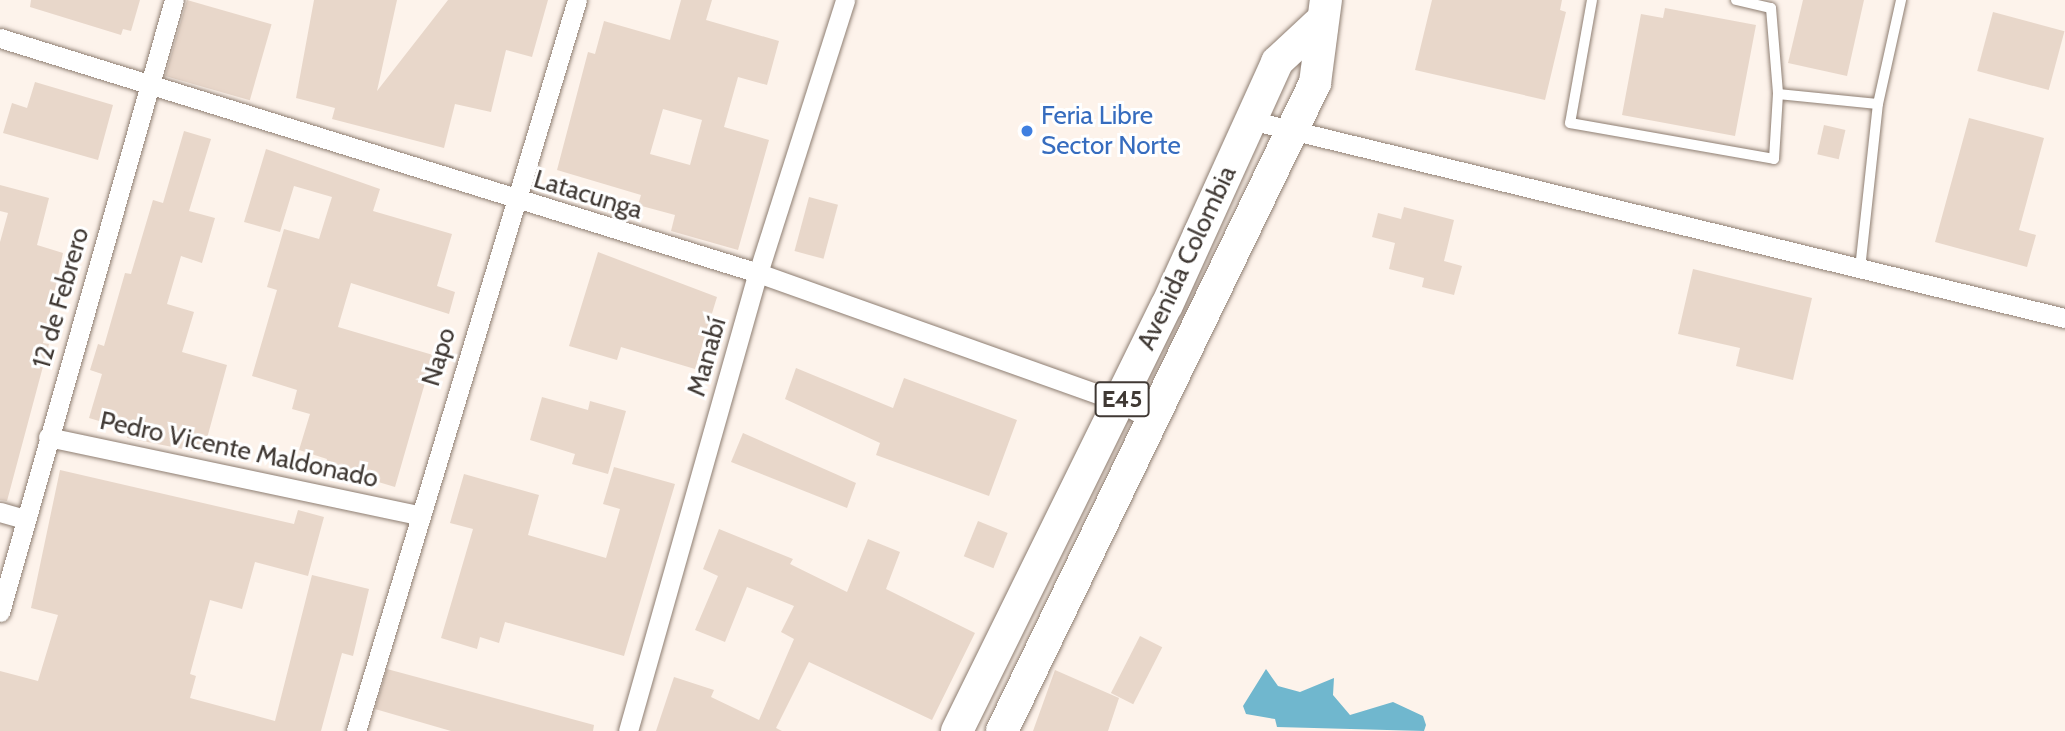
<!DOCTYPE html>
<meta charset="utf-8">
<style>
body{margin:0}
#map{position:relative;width:2065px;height:731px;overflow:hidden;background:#fdf3eb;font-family:Cabin,sans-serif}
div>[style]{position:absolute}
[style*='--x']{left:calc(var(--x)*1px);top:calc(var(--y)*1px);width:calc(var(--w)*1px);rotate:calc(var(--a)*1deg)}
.water>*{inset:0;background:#70b7ce}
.building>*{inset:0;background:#e8d7ca;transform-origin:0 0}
.roads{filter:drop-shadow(0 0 2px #8e7e72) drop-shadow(0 0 2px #8e7e72)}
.service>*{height:10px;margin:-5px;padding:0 5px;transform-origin:5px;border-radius:5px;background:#fff}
.minor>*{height:19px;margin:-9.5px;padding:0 9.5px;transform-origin:9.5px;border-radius:9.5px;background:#fff}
.primary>*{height:32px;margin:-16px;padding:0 16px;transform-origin:16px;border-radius:16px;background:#fff}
.dots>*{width:19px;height:19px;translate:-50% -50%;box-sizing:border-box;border:4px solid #fff;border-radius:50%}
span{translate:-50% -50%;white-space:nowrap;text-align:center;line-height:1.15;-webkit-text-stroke:6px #fff;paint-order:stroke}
.shield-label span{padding:2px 5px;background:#fff;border:2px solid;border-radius:5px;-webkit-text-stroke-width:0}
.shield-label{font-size:24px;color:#403934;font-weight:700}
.shop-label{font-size:26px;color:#366cbe}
.left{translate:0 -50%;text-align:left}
.street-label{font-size:26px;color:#403934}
</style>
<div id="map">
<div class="water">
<i style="clip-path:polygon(1266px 669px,1278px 686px,1300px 692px,1334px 678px,1333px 695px,1350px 715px,1393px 702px,1423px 716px,1426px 725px,1424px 731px,1277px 727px,1275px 719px,1246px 714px,1243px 706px)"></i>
</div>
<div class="building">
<i style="clip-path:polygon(31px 0,140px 0,131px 31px,123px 29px,121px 35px,30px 7px)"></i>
<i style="left:187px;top:0;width:88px;height:79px;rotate:16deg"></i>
<i style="clip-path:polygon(314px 0,397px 0,377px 91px,448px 0,548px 0,532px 57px,506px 50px,491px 112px,455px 104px,444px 148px,332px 119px,335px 108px,296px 98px)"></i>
<i style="clip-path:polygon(evenodd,681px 0,712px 0,706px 20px,779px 41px,767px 85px,738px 77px,724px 127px,769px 140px,738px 250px,671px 231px,675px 215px,638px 205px,641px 195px,557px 170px,588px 52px,595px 54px,604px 21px,670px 40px,681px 0,663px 109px,702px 120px,690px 165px,650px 154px,663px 109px)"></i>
<i style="clip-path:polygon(1432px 0,1562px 0,1560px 10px,1566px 12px,1545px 100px,1415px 70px)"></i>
<i style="clip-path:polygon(1803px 0,1864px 0,1847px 76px,1788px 63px)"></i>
<i style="clip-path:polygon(1665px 8px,1756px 25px,1735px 136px,1622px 115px,1641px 14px,1663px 18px)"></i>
<i style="left:1993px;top:12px;width:74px;height:61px;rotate:15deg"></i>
<i style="clip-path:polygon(35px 82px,113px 105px,98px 160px,3px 133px,12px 103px,27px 108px)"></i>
<i style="clip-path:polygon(1969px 118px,2044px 138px,2019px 230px,2036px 235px,2027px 267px,1935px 242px)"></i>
<i style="left:1824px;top:125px;width:22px;height:30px;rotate:13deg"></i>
<i style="clip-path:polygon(184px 131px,211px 139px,189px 211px,215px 218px,202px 263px,181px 256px,167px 304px,194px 312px,182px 352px,227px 365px,203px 453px,127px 438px,129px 430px,89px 418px,102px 374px,90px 370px,98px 344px,104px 346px,125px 273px,131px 274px,153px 200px,163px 203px)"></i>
<i style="clip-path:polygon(266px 149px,380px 189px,373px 211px,452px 234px,437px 286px,455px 292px,449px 314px,351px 283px,338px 327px,433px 355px,395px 487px,325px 466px,327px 459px,299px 450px,310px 414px,292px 409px,297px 390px,252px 376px,277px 290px,267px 287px,284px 229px,319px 239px,332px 197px,294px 186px,280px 232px,244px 222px)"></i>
<i style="clip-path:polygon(0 185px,49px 198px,37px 245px,63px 253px,43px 343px,49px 344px,7px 501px,0 500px,0 242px,8px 213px,0 211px)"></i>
<i style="left:809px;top:197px;width:30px;height:56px;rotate:15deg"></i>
<i style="clip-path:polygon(1404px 207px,1454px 220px,1444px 261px,1462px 266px,1454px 295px,1422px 287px,1424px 278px,1389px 269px,1395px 243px,1372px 237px,1378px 213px,1401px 219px)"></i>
<i style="clip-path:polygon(598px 252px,717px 297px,695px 369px,621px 347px,617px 360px,569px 346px)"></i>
<i style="clip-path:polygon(1693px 269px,1812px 298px,1793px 380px,1736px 366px,1740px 348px,1678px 334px)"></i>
<i style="clip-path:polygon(796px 368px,893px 408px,904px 378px,1017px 420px,989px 496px,876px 455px,880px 443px,785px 399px)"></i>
<i style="clip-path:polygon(542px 397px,588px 410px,590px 401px,626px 411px,608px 474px,572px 464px,575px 454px,530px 440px)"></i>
<i style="clip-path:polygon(743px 433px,856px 483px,847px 508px,731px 462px)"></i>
<i style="clip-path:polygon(614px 467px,675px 484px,624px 656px,505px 622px,499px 643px,480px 637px,477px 649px,441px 638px,473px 529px,450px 523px,464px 474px,539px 495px,528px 535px,606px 558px,620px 509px,603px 504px)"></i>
<i style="clip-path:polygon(60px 470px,294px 524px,298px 510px,324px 517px,308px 576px,255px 562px,242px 609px,210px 600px,190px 674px,196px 676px,190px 698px,275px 721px,312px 575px,369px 589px,353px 656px,342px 653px,321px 731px,0 731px,0 671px,38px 681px,58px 615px,31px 608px)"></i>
<i style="left:978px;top:521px;width:32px;height:38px;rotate:22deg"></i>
<i style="clip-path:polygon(719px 529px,793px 559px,790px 564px,847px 592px,868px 539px,900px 552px,886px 589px,975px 633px,932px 720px,809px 662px,776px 728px,782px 731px,656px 731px,674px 677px,714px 690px,711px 697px,759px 720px,794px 639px,781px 632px,794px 606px,747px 587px,725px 642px,695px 630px,718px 576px,703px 569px)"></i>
<i style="left:1140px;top:636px;width:25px;height:64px;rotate:27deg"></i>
<i style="clip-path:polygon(387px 669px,594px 725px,593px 731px,451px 731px,375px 709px)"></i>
<i style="clip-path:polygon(1055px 670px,1119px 698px,1108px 731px,1033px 731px)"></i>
</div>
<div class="roads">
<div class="service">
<i style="--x:1592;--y:0;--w:125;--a:100.1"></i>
<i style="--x:1570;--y:123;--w:207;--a:10"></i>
<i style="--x:1774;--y:159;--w:65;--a:-86.5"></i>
<i style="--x:1736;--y:0;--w:36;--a:13"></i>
<i style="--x:1771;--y:8;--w:86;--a:85.3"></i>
<i style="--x:1778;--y:94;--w:100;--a:5.7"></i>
<i style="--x:1860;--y:269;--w:166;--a:-83.8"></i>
<i style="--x:1878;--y:104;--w:107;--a:-77.5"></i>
</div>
<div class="minor">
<i style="--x:0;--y:38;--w:794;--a:17.22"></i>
<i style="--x:758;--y:273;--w:384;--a:19.6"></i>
<i style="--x:1120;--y:402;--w:38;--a:30"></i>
<i style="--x:1250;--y:120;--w:839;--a:13.66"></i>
<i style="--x:48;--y:437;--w:378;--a:11.9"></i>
<i style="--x:0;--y:512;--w:26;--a:16"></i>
<i style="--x:0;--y:612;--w:636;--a:-74.13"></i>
<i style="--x:356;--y:731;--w:764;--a:-73.18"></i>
<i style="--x:628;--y:731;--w:476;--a:-74.2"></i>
<i style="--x:758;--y:273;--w:287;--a:-72.3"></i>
</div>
<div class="primary">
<i style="--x:957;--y:731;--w:475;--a:-63.8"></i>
<i style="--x:1167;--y:305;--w:267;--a:-65.6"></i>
<i style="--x:1277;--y:62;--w:57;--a:-42.9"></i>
<i style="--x:1002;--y:731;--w:720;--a:-64.22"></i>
<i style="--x:1315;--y:83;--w:84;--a:-82.5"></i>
</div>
</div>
<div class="dots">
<i style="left:1027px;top:131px;background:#3f7fe0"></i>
</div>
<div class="shield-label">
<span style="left:1122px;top:399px">E45</span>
</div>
<div class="shop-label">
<span class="left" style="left:1041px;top:131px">Feria Libre<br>Sector Norte</span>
</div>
<div class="street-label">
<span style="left:588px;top:195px;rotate:17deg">Latacunga</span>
<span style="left:1187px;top:258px;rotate:-65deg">Avenida Colombia</span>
<span style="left:61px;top:298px;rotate:-74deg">12 de Febrero</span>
<span style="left:439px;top:357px;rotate:-73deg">Napo</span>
<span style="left:707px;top:357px;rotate:-74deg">Manabí</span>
<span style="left:239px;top:450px;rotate:12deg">Pedro Vicente Maldonado</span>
</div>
</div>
